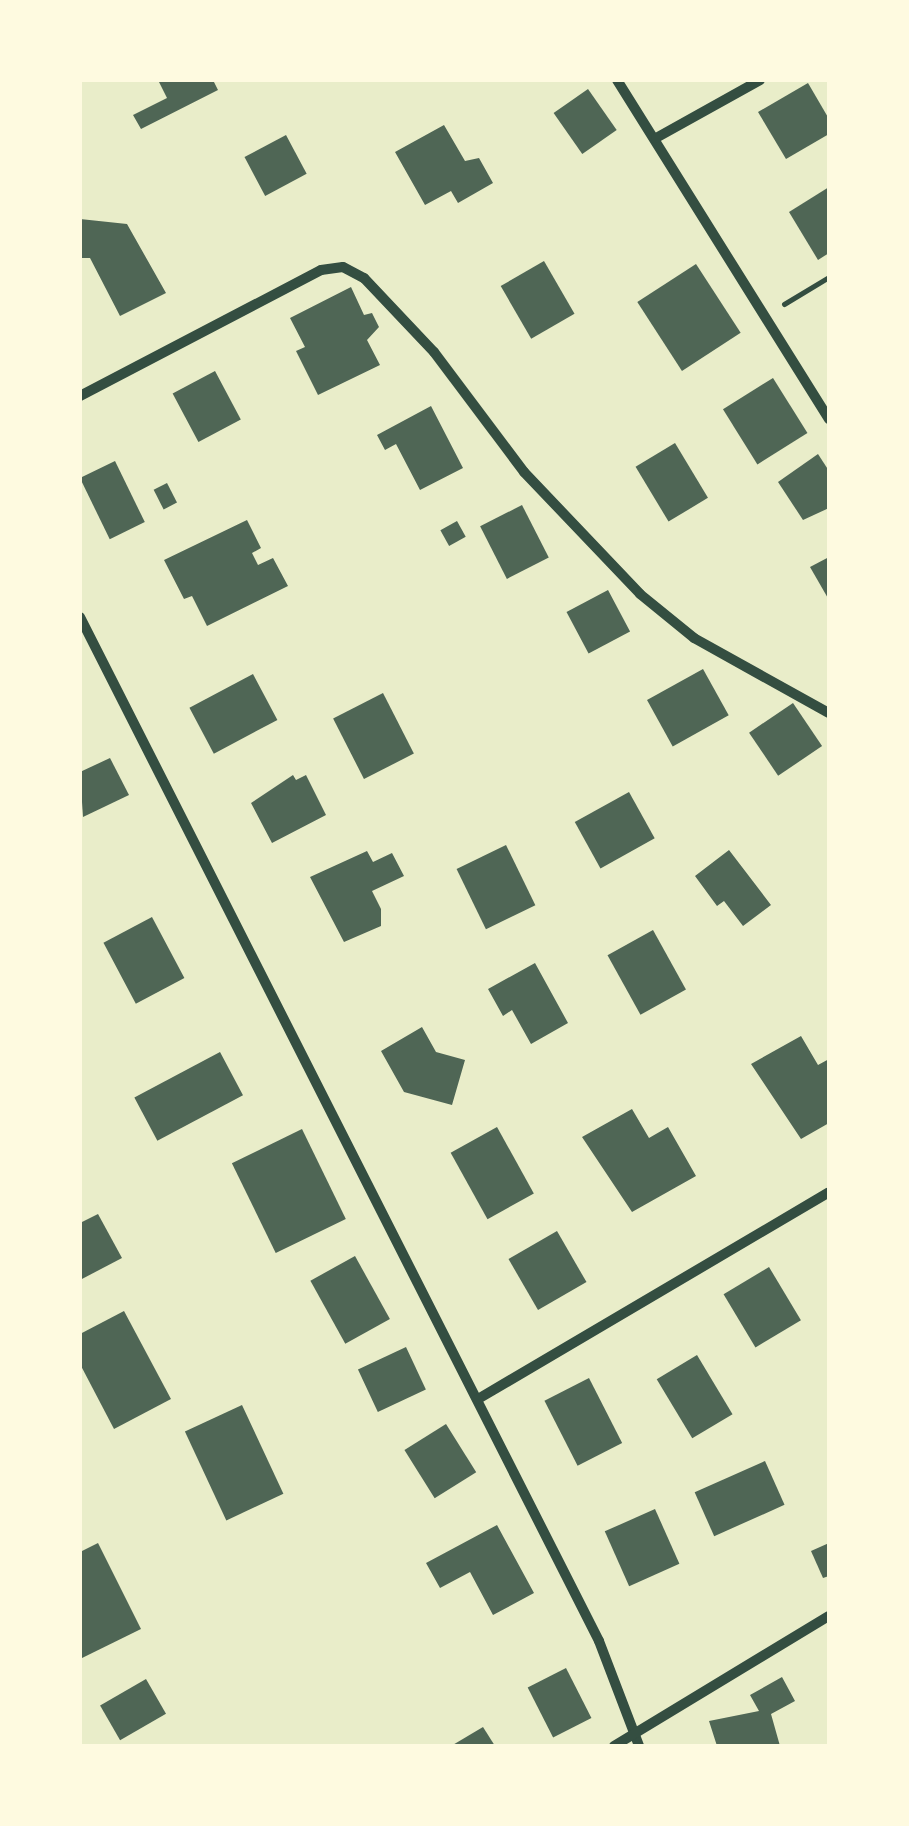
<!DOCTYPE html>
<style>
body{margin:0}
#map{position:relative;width:909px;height:1826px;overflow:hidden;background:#e9edc9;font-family:Signika,sans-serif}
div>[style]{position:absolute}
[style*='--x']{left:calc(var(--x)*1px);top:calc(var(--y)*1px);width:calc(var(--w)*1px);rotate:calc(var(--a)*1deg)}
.building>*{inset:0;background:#4f6655;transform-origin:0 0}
.path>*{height:5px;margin:-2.5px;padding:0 2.5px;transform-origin:2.5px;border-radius:2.5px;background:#344e41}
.minor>*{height:10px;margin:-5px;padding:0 5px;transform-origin:5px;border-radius:5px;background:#344e41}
span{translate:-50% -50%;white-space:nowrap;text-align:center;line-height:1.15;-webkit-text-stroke:8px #fefae0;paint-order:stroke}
.frame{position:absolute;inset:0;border:82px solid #fefae0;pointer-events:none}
</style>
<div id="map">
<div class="building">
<i style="clip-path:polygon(158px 80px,213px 80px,218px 90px,141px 129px,133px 115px,167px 98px)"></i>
<i style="clip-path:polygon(808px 83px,829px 119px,829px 134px,786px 159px,758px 112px)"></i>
<i style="left:588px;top:89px;width:50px;height:42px;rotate:55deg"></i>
<i style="clip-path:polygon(444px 125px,465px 161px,479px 158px,493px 183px,458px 203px,451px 191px,425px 205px,395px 152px)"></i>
<i style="left:286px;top:135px;width:44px;height:47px;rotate:62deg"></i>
<i style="clip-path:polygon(829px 187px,829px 253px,818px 260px,789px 212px)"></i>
<i style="clip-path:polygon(80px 219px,127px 224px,166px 293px,120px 316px,90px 258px,80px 258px)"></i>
<i style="left:544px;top:261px;width:61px;height:50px;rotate:60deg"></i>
<i style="left:696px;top:264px;width:82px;height:70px;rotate:57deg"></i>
<i style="clip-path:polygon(351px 287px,364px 315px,372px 313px,379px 327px,367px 340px,380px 365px,318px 395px,296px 351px,305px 347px,290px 318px)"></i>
<i style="left:215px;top:371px;width:55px;height:48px;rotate:62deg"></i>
<i style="left:773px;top:378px;width:65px;height:59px;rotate:58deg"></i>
<i style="clip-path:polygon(431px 406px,463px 468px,420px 490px,396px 444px,385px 450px,377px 435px)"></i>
<i style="left:675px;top:443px;width:64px;height:46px;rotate:59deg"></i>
<i style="clip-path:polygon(818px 454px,829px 471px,829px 508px,803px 520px,778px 482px)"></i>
<i style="left:115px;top:461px;width:68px;height:39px;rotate:64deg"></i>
<i style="left:167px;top:483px;width:22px;height:15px;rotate:63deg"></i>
<i style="left:522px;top:505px;width:59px;height:47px;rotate:63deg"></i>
<i style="clip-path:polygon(247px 520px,261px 548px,252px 553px,258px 565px,273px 558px,288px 586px,207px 626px,192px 596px,184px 599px,164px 560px)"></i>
<i style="left:457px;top:521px;width:18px;height:19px;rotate:61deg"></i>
<i style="clip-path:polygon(829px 557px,829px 600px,810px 567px)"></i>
<i style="left:608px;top:590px;width:47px;height:47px;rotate:62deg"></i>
<i style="left:703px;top:669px;width:53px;height:64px;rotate:61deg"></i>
<i style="left:253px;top:674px;width:52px;height:72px;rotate:62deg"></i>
<i style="left:383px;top:693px;width:68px;height:56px;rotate:63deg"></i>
<i style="left:793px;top:703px;width:52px;height:53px;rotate:56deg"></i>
<i style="clip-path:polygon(110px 758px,129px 795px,83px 817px,80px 772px)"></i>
<i style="clip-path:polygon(293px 775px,296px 780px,306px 775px,326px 815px,272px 843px,251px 803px)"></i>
<i style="left:629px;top:792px;width:53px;height:62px;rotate:61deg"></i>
<i style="left:506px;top:845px;width:67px;height:55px;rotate:64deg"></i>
<i style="clip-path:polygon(729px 850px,771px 905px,743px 926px,724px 901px,717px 906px,695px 876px)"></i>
<i style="clip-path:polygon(367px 851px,373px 862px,392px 853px,404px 876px,372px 891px,381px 909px,381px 926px,344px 942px,310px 877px)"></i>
<i style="left:152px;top:917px;width:69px;height:55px;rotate:62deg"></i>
<i style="left:653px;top:930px;width:68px;height:52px;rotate:61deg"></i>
<i style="clip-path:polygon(535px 963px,568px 1023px,531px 1044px,512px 1010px,503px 1016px,488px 989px)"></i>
<i style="clip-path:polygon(422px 1027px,436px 1052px,465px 1060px,452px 1105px,404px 1092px,381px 1051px)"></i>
<i style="clip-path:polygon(801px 1036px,818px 1065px,829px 1059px,829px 1123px,801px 1139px,751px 1064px)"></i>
<i style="left:220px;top:1052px;width:49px;height:97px;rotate:62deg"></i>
<i style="clip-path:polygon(632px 1109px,649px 1138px,668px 1127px,696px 1176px,632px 1212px,582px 1137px)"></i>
<i style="left:497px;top:1127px;width:76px;height:53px;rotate:61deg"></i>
<i style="left:302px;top:1129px;width:100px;height:78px;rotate:64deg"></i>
<i style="clip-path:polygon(98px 1214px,122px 1258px,80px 1280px,80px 1223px)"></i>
<i style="left:557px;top:1231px;width:59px;height:56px;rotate:60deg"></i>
<i style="left:355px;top:1256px;width:72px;height:51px;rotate:61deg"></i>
<i style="left:769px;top:1267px;width:62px;height:53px;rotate:59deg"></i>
<i style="clip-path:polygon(124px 1311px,171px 1399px,114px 1429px,80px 1364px,80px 1334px)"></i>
<i style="left:406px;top:1347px;width:47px;height:53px;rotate:65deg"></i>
<i style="left:697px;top:1355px;width:69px;height:47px;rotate:59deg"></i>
<i style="left:589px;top:1378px;width:73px;height:50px;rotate:63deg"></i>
<i style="left:242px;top:1405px;width:98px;height:63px;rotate:65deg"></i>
<i style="left:446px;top:1424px;width:57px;height:49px;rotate:58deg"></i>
<i style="left:765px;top:1461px;width:48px;height:77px;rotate:66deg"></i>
<i style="left:655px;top:1509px;width:60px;height:55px;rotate:66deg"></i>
<i style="clip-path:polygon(497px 1525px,534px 1593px,493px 1615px,470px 1572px,440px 1588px,426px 1563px)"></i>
<i style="clip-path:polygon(98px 1543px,141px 1629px,80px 1659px,80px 1552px)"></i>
<i style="clip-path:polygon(829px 1543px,829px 1576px,823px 1578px,811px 1551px)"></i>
<i style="left:566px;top:1668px;width:56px;height:43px;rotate:63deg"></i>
<i style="clip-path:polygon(782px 1677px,795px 1701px,771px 1714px,780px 1746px,717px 1746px,709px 1721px,759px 1711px,750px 1695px)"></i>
<i style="left:146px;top:1679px;width:40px;height:53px;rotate:60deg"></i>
<i style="clip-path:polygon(483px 1727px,495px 1746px,451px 1746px)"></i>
</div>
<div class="path">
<i style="--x:784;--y:304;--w:52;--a:-31"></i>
</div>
<div class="minor">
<i style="--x:617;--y:80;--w:400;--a:58"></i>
<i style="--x:656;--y:138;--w:119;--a:-29.1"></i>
<i style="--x:80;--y:396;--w:272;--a:-27.6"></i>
<i style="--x:321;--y:270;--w:22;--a:-8"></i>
<i style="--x:343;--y:267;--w:24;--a:28"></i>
<i style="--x:364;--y:278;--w:102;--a:46.6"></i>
<i style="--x:434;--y:352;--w:150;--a:53.1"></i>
<i style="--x:524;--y:472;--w:168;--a:46.4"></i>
<i style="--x:640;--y:594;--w:70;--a:39.2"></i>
<i style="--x:694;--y:638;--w:154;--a:29.1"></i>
<i style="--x:80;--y:617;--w:1148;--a:63.12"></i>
<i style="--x:599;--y:1641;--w:112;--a:69.1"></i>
<i style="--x:478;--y:1399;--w:407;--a:-30.5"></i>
<i style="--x:614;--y:1746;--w:251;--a:-31.2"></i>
</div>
<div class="frame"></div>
</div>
